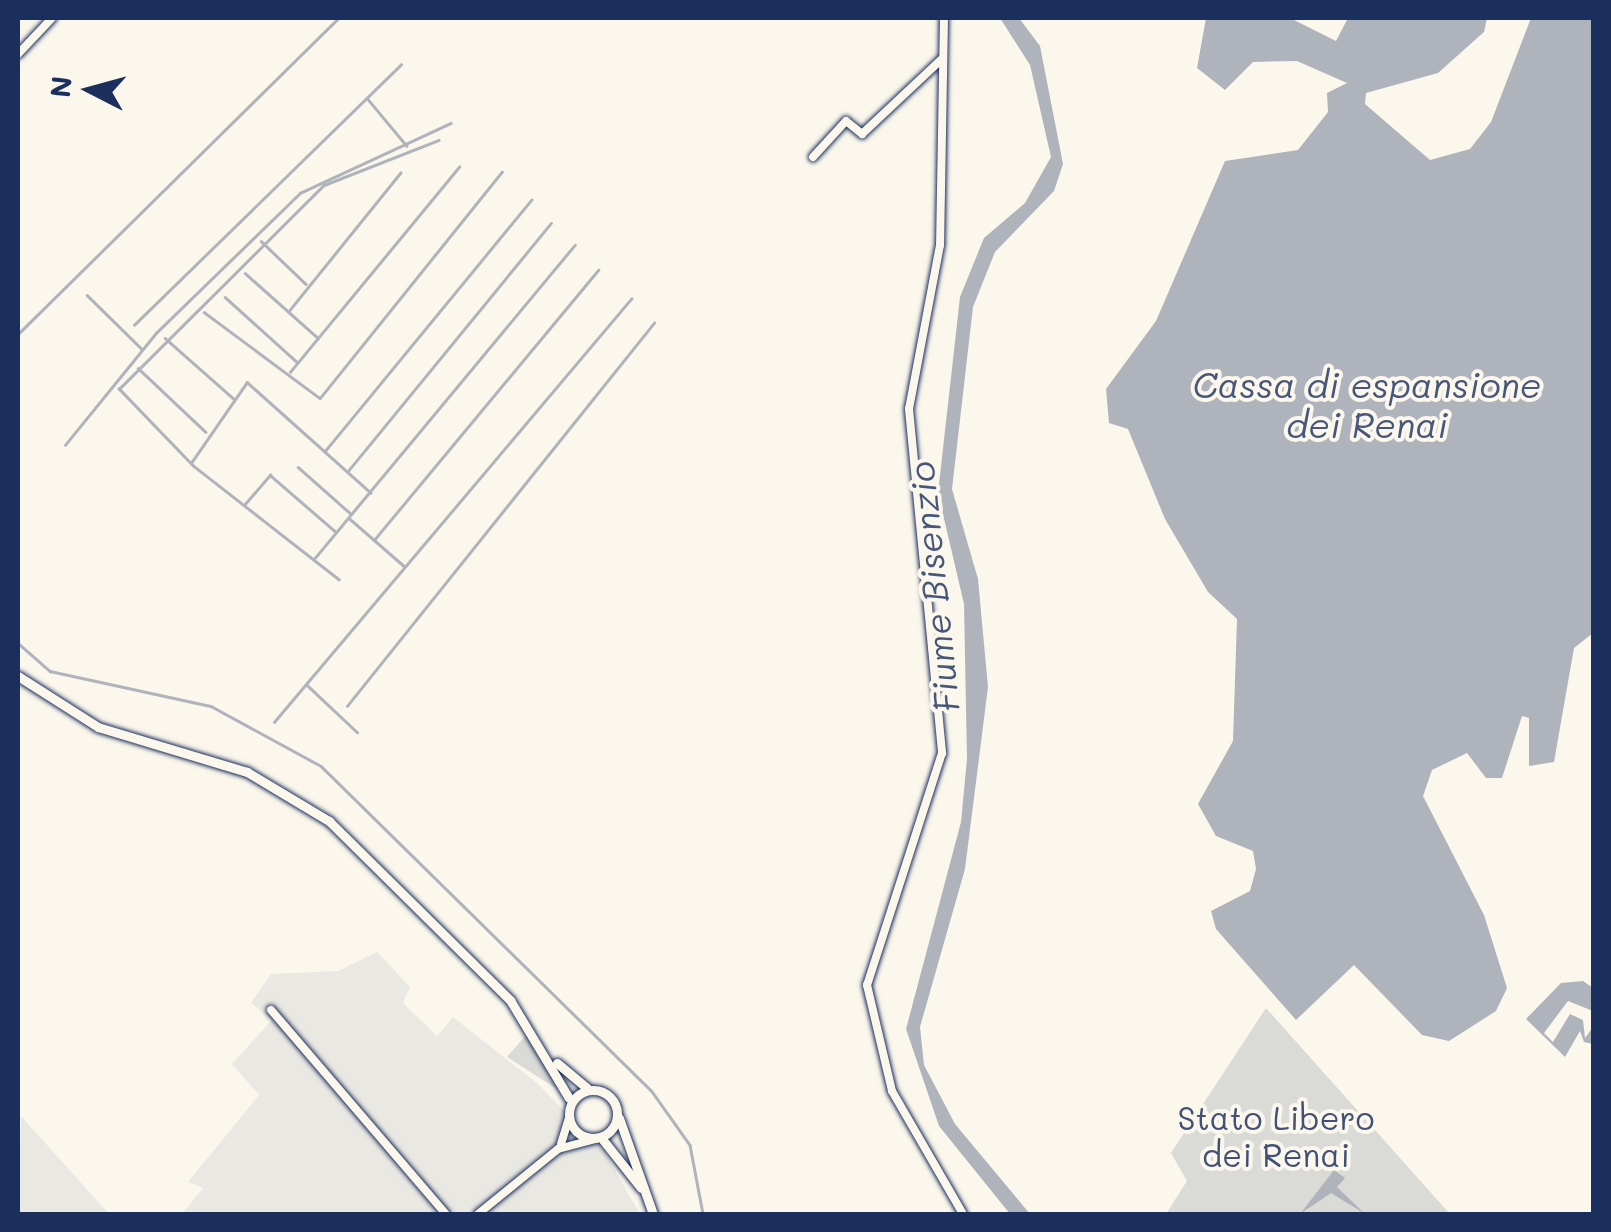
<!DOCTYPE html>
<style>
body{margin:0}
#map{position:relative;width:1611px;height:1232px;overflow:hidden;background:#fbf7ec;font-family:Mali,sans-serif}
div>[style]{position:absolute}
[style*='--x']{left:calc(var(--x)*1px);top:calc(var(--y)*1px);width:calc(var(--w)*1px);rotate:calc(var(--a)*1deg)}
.built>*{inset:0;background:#eae8e2}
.green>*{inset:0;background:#dadad7}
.water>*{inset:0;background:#afb3bb}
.stream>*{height:2.5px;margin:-1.25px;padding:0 1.25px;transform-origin:1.25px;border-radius:1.25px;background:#afb3bb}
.roads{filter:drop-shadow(0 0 2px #1b2f5e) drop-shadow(0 0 2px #1b2f5e)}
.minor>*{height:8px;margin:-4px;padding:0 4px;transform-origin:4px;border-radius:4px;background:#fbf7ec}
.major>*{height:9px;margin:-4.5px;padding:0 4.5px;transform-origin:4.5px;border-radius:4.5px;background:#fbf7ec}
.major>.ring{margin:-4.5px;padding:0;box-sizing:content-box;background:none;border:9px solid #fbf7ec;border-radius:50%}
span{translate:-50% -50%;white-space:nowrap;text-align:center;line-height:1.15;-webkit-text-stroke:8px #fbf7ec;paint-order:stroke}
.park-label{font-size:32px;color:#415176}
.water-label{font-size:35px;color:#47577a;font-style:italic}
.frame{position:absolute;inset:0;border:20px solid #1b2f5e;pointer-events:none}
.north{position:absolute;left:40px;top:40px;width:100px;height:100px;-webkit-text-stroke:8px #fbf7ec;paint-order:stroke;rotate:276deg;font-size:28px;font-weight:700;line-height:40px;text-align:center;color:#1b2f5e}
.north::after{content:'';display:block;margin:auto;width:35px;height:45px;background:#1b2f5e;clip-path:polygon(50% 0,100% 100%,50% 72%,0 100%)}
</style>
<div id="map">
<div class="built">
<i style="clip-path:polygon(377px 952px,410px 987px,403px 1003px,437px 1036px,453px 1017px,538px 1084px,605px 1153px,640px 1214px,182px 1214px,203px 1188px,188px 1182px,259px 1095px,232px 1064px,272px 1020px,251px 1003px,271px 974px,338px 971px)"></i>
<i style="clip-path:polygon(21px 1116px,109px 1214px,18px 1214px)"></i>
</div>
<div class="green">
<i style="clip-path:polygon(1266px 1008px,1450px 1214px,1166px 1214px,1187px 1181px,1171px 1153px)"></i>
<i style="clip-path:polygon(527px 1034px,558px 1085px,557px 1089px,507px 1057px)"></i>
</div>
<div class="water">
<i style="clip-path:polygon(1000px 18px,1019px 18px,1040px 46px,1063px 164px,1054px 191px,995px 252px,973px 307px,952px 489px,978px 579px,988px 687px,965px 869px,920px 1027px,924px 1065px,955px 1124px,1030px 1214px,1010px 1214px,939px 1126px,906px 1029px,961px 822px,967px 759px,964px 604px,938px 493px,960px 297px,984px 238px,1025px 203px,1051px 157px,1030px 65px)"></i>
<i style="clip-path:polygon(1206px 18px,1290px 18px,1336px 41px,1348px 18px,1487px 18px,1484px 32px,1438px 73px,1366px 93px,1365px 104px,1430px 160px,1470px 149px,1491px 122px,1531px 18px,1593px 18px,1593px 633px,1574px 648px,1554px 762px,1529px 766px,1529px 718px,1522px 716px,1502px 778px,1486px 778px,1467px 753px,1432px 770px,1423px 796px,1484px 915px,1507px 988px,1496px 1011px,1449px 1041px,1422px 1035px,1354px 965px,1296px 1020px,1216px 929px,1211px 911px,1250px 891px,1256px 869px,1253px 851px,1216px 836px,1198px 804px,1233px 741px,1237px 619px,1208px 592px,1165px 519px,1128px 429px,1109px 423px,1106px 389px,1156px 321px,1225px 161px,1298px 150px,1328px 112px,1327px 93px,1347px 83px,1297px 61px,1253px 62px,1225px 90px,1197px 68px)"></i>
<i style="clip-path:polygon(1583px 981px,1593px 988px,1593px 1011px,1568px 1001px,1544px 1033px,1553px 1042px,1570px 1014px,1583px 1020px,1585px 1038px,1593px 1027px,1593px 1044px,1584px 1042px,1580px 1031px,1565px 1057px,1526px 1019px,1561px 983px)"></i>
<i style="clip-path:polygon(1334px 1170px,1345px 1178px,1337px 1187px,1365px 1214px,1331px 1193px,1300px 1214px)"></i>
</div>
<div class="stream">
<i style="--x:367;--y:98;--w:62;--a:50.2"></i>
<i style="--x:261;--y:241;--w:62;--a:43.7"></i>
<i style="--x:245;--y:273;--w:98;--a:41.7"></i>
<i style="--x:87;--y:295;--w:77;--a:44.5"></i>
<i style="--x:225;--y:297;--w:98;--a:42.1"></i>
<i style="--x:204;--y:312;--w:144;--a:36.6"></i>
<i style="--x:320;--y:398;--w:290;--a:-51.2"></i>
<i style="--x:288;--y:312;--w:179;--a:-51.1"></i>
<i style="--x:134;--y:325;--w:373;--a:-44.3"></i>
<i style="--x:18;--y:334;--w:450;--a:-44.6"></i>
<i style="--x:165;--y:338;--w:92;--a:41.5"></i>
<i style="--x:138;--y:368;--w:93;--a:43.3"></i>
<i style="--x:290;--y:372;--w:266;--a:-50.5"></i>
<i style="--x:65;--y:445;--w:144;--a:-50.9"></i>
<i style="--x:156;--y:333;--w:201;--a:-44.2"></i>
<i style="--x:300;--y:193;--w:166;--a:-24.9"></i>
<i style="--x:325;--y:451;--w:325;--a:-50.6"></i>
<i style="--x:191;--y:463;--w:98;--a:-55.3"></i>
<i style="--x:247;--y:382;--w:166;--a:41.8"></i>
<i style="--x:298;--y:467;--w:69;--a:41.5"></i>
<i style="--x:348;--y:471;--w:320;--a:-50.7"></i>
<i style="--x:244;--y:505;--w:40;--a:-49"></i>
<i style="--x:270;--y:475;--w:87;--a:40.8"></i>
<i style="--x:350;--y:519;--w:72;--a:41"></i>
<i style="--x:374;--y:540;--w:351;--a:-50.3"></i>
<i style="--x:314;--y:559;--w:408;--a:-50.3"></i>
<i style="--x:339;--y:580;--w:185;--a:-142"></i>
<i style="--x:193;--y:466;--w:107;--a:-133.9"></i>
<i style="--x:119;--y:389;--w:289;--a:-44.9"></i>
<i style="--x:324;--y:185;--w:123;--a:-21.4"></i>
<i style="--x:18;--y:643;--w:43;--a:41.2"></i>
<i style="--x:50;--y:671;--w:165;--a:12.3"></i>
<i style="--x:211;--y:706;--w:125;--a:28.6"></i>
<i style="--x:321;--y:766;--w:462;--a:44.5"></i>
<i style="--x:651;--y:1090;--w:67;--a:54.7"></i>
<i style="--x:690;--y:1145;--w:70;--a:79.3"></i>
<i style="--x:307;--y:685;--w:69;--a:43.2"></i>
<i style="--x:347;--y:706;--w:491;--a:-51.3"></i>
<i style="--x:274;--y:722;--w:554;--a:-49.84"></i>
</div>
<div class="roads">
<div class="minor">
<i style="--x:944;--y:18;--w:227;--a:91"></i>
<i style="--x:940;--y:245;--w:167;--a:100.7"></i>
<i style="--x:909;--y:409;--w:346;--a:84.5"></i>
<i style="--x:942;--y:753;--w:244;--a:107.9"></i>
<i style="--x:867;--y:985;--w:109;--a:76.7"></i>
<i style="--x:892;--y:1091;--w:142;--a:60"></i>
<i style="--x:18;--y:54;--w:50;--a:-46.6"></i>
<i style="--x:813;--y:157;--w:49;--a:-47.5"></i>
<i style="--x:846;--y:121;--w:21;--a:39"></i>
<i style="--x:862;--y:134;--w:111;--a:-43.2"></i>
<i style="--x:271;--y:1010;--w:269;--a:49.4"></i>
<i style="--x:561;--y:1144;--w:30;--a:-73"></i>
<i style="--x:478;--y:1214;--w:103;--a:-39.1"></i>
<i style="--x:558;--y:1149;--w:39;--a:-15"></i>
</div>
<div class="major">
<i style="--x:18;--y:676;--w:95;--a:32.5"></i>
<i style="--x:98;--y:727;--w:156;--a:16.8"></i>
<i style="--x:247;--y:772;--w:96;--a:30.9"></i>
<i style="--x:329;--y:821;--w:255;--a:44.7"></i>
<i style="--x:510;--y:1000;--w:114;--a:59"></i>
<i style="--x:557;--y:1063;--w:39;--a:40"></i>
<i class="ring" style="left:569px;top:1090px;width:39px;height:39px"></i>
<i style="--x:619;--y:1118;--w:102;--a:70.5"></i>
<i style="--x:603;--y:1140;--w:61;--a:51.6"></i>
</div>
</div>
<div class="park-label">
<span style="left:1276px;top:1136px">Stato Libero<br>dei Renai</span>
</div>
<div class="water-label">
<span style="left:1367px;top:404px">Cassa di espansione<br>dei Renai</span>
<span style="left:933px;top:587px;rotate:-96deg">Fiume Bisenzio</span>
</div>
<div class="frame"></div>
<div class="north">N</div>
</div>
